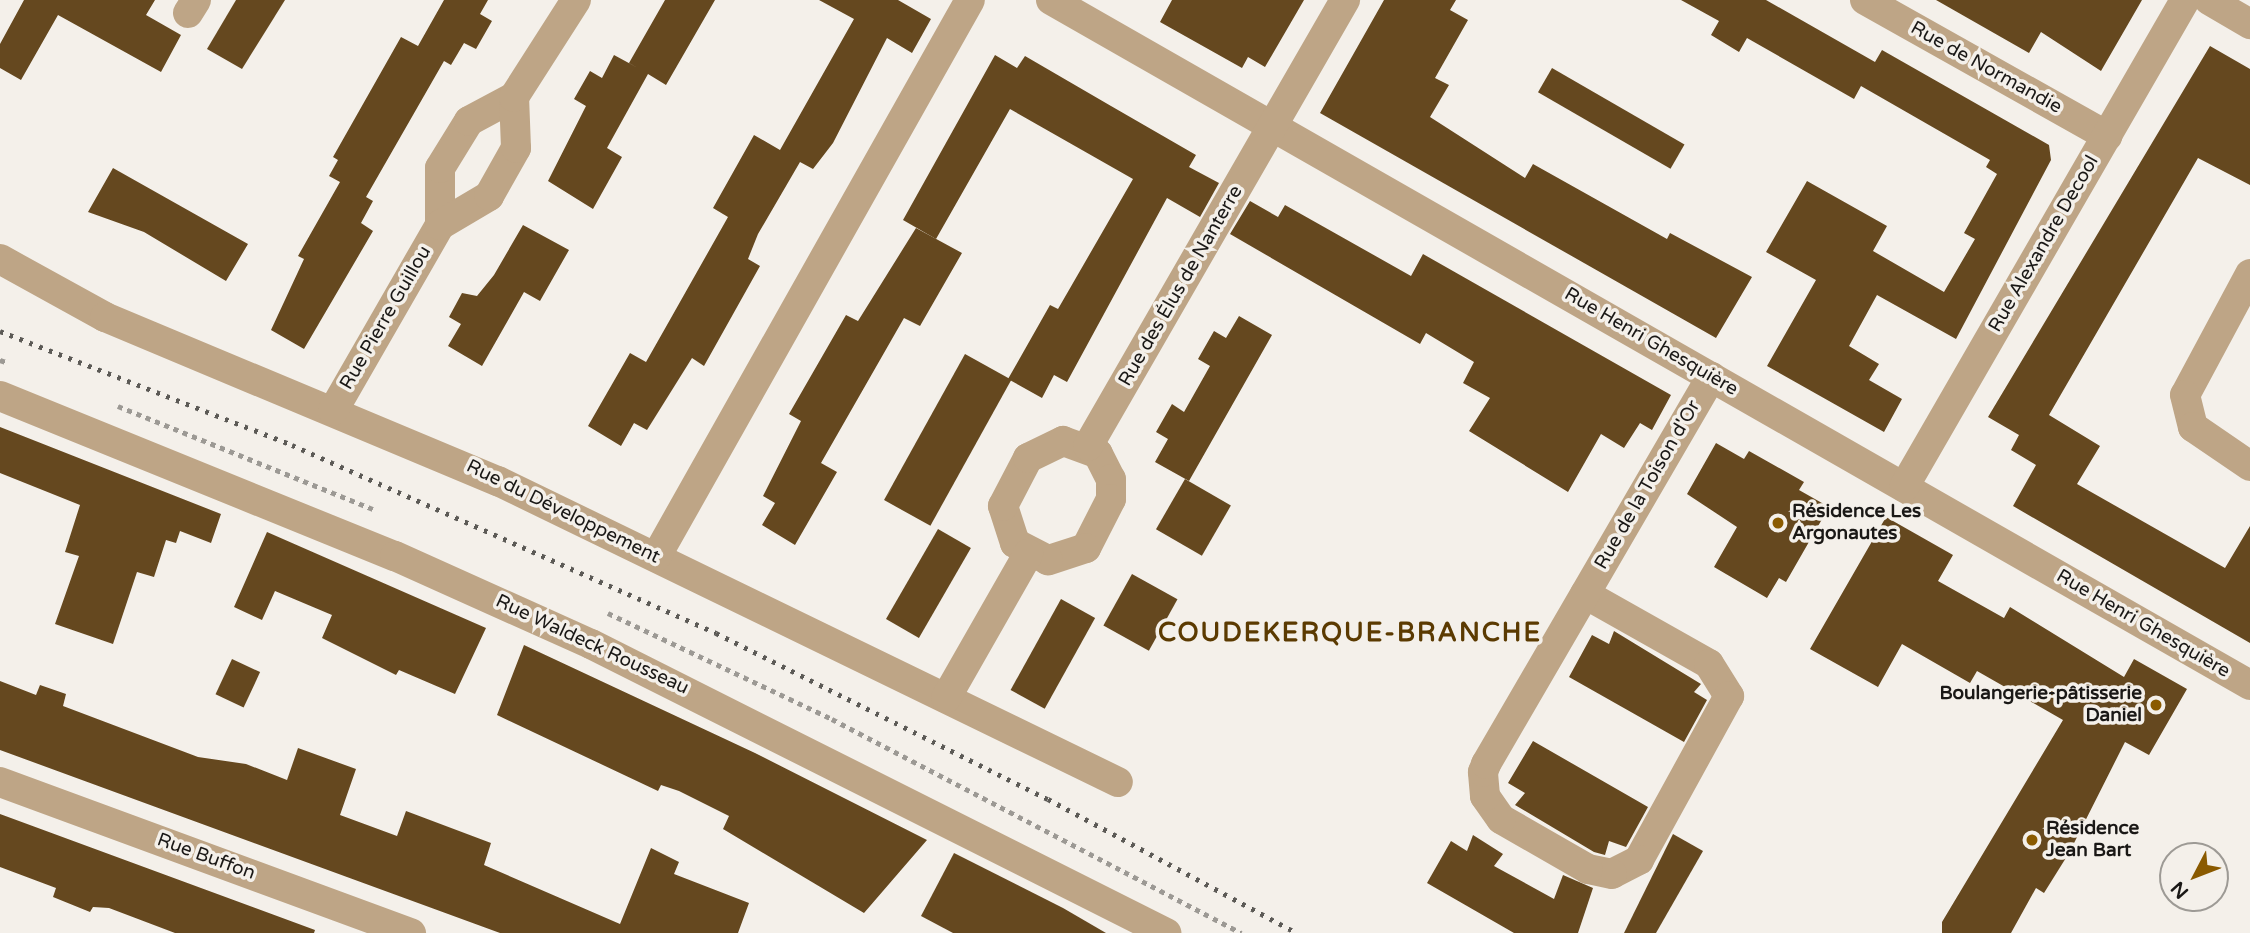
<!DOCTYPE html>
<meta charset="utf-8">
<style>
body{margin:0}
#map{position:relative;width:2250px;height:933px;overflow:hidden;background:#f4f0ea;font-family:"Varela Round",sans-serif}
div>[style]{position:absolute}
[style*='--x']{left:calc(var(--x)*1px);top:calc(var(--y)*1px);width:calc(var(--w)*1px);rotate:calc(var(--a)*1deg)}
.building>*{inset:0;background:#65481f;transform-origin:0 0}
.path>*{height:4.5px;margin-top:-2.25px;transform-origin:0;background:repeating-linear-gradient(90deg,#9c9994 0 5px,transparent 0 10px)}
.street>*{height:30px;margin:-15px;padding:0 15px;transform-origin:15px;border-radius:15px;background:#bea586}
.rail>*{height:5px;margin-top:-2.5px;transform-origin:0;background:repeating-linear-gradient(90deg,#5c5a56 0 3.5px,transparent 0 10.5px)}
.dots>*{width:19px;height:19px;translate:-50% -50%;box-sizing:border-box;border:4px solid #f4f0ea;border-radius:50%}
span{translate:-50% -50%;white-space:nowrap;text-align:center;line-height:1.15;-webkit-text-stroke:7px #f4f0ea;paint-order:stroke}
.street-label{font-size:19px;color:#1a1816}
.poi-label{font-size:19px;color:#1a1816;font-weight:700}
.left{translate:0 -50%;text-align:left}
.right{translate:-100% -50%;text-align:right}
.district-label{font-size:26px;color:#5b3a01;font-weight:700;letter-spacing:2px}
.north{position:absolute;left:2159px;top:842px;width:70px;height:70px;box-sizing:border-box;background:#f4f0ea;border:2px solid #9d9a95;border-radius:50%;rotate:228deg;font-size:19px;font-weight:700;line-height:28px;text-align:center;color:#1a1816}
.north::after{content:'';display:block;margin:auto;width:24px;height:32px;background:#8a5a00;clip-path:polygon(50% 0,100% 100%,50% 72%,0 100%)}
</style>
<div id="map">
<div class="building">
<i style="clip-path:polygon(24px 0,155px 0,146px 15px,181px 35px,161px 72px,58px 15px,21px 80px,0 68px,0 44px)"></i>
<i style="clip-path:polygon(236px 0,285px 0,242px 69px,207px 49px)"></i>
<i style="clip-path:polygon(444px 0,488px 0,480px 14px,492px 21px,476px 49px,464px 43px,451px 65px,444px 61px,366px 197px,373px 201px,361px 223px,373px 231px,304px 349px,271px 330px,304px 259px,298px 256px,340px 182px,329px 176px,338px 160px,333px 157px,401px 37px,418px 46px)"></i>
<i style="clip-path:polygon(665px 0,715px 0,666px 85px,648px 74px,607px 148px,622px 157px,593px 209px,548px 181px,586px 106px,574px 99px,590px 71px,602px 78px,614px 55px,638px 68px,629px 63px)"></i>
<i style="clip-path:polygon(819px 0,898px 0,931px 19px,912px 53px,887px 38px,833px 143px,813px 169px,800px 162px,758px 234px,748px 259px,760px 266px,704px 366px,692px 358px,647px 430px,634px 423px,621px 446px,588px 426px,630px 353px,646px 362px,667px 325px,728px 217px,713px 208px,754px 135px,780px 150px,854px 19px)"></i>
<i style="clip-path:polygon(1172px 0,1304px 0,1265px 67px,1248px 57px,1242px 68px,1160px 22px)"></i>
<i style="clip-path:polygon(1384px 0,1456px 0,1450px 10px,1468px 20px,1435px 78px,1449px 85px,1430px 117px,1525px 178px,1533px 164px,1667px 239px,1670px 233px,1752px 277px,1716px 338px,1320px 113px)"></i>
<i style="clip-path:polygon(1681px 0,1766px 0,1875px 62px,1882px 50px,2049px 145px,2051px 160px,1956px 339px,1877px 295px,1849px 346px,1879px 364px,1869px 380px,1902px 399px,1884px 432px,1767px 366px,1816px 280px,1766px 252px,1807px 181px,1887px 226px,1873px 251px,1944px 292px,1975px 239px,1964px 233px,1997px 174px,1986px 167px,1990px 160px,1861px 86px,1854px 99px,1747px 38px,1739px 52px,1711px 35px,1719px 21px)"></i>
<i style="clip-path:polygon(1936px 0,2142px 0,2101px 71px,2041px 32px,2029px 53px)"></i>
<i style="clip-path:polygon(2210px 46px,2250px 69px,2250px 185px,2198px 158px,2049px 415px,2100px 446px,2077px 484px,2225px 568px,2250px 526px,2250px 643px,2013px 506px,2036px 465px,2011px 450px,2019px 435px,1988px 417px)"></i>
<i style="clip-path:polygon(995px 55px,1017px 68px,1025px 56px,1111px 106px,1196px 155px,1189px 167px,1219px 183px,1200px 217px,1167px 198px,1067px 382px,1054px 375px,1042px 398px,1008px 379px,1050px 305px,1058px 309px,1133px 179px,1010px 109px,936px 239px,903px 220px)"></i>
<i style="left:1552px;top:68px;width:153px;height:28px;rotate:30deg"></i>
<i style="clip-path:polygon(113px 168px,248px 244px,226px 281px,144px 232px,88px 212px)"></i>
<i style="clip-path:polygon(1250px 201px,1278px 217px,1285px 205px,1411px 276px,1423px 254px,1671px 395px,1652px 430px,1640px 423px,1624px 448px,1601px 434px,1568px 492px,1469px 431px,1490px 398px,1463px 383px,1474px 362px,1426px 333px,1420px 344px,1230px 234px)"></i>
<i style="clip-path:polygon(523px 225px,569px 250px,540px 301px,524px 292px,482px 366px,448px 346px,461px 324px,449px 317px,462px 293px,477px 296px,494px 275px)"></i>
<i style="clip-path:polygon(916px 228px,962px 253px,920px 326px,904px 318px,821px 463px,837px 472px,795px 545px,762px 525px,775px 503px,763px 496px,801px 421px,789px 414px,846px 315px,858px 321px)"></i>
<i style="clip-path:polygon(1239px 316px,1272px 335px,1189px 481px,1155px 462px,1168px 439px,1156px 432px,1172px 404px,1184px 412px,1210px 366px,1198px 359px,1214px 331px,1226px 338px)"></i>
<i style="left:965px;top:354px;width:53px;height:167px;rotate:29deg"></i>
<i style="clip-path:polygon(0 427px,221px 514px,211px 543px,180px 531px,176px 543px,166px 540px,154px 577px,137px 572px,113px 644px,55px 624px,79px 556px,65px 552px,80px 505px,0 473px)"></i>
<i style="clip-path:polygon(1716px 443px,1744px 459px,1749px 451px,1804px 482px,1799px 490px,1829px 507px,1786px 582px,1779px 578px,1767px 598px,1714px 567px,1737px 527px,1687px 494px)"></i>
<i style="left:1185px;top:479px;width:53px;height:58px;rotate:30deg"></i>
<i style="clip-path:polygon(1886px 517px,1953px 555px,1938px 581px,2004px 618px,2010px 607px,2124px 677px,2134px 659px,2187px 689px,2149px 755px,2125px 742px,2069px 853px,2044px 893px,2036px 888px,2011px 933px,1942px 933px,1942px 922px,2063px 720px,1977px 671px,1970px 683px,1902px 644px,1878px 687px,1810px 649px)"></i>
<i style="left:938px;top:529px;width:38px;height:104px;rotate:30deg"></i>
<i style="clip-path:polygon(267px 532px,486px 628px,455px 694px,399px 670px,396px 675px,322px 638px,332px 615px,275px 591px,262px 620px,234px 607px)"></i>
<i style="left:1132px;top:574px;width:52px;height:59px;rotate:29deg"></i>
<i style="left:1061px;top:599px;width:39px;height:104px;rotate:29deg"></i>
<i style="clip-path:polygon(1614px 631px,1701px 684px,1694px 692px,1707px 700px,1684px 742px,1569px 677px,1592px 635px,1609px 644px)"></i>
<i style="clip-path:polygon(524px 645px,755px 753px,927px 840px,864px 913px,723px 829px,729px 816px,679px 791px,661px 785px,658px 791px,497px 715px)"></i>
<i style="left:232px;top:659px;width:31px;height:39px;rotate:25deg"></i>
<i style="clip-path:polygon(0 681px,36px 695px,40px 685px,66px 694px,63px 706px,198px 757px,246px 764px,287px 780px,298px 748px,356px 769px,340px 815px,397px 836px,406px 811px,491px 843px,484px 865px,620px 924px,651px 848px,679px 862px,674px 874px,749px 903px,738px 933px,500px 933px,0 750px)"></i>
<i style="clip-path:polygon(1533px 741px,1648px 807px,1626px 847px,1609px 841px,1605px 855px,1594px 852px,1515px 805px,1525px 793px,1508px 783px)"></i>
<i style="clip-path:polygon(0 814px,315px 930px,314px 933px,175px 933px,109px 908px,93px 907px,90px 912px,53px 897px,56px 888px,0 867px)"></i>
<i style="clip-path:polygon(1673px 834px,1703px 851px,1656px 933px,1624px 933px)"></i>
<i style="clip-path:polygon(1473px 835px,1503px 854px,1494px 866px,1554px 899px,1563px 875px,1593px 888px,1578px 933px,1514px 933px,1427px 883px,1451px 841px,1467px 851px)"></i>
<i style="clip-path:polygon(954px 853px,1063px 908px,1106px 933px,953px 933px,921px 916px)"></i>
</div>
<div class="path">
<i style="--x:0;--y:360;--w:9;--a:18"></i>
<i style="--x:118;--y:406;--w:275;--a:22"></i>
<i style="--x:608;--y:613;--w:248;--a:25.3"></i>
<i style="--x:832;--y:719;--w:462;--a:27.6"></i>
</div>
<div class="street">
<i style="--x:1051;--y:0;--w:1381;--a:29.74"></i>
<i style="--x:1865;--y:0;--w:278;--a:29.3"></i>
<i style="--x:2209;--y:0;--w:48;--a:30.3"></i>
<i style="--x:188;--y:13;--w:15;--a:-58"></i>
<i style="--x:440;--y:225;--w:57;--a:-90"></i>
<i style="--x:440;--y:168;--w:55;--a:-58.3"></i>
<i style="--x:469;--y:121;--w:51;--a:-28.1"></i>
<i style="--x:0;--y:259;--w:120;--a:28.9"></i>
<i style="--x:105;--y:317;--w:426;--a:22.7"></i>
<i style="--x:498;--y:481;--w:689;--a:25.9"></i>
<i style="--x:2250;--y:274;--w:137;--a:118.2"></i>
<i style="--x:2185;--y:395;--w:33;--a:76"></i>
<i style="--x:2193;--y:427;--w:69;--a:34.4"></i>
<i style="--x:0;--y:396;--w:426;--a:22.1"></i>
<i style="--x:395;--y:556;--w:215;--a:24.2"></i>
<i style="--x:591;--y:644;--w:644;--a:26.68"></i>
<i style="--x:333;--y:411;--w:215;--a:-60.1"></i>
<i style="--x:440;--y:225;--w:57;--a:-30.6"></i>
<i style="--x:489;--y:196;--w:55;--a:-60.6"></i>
<i style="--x:516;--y:148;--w:51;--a:-92.2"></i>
<i style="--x:514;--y:97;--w:115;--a:-57.4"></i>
<i style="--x:1063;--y:441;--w:37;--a:20"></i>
<i style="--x:1098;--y:454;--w:28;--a:63"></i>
<i style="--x:1111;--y:479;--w:20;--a:90"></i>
<i style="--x:1111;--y:499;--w:55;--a:117"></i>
<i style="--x:1086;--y:548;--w:40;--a:162"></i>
<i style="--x:1048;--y:560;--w:37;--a:-153"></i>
<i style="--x:1015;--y:543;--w:39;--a:-108"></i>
<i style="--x:1003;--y:506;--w:54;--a:-62.5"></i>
<i style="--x:1028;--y:458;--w:39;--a:-26"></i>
<i style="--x:1088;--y:446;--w:515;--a:-60.05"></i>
<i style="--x:1904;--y:487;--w:562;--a:-60.01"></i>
<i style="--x:656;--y:557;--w:639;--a:-60.59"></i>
<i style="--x:1585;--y:594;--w:142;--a:29.4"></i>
<i style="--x:1709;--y:664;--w:38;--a:58"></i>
<i style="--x:1729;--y:696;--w:187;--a:118.8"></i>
<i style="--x:1639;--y:860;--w:30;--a:153"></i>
<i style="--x:1612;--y:874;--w:25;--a:-168"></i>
<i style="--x:1588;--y:869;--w:100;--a:-150.1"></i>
<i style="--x:1501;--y:819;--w:28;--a:-125"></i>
<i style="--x:1485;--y:796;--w:24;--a:-95"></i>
<i style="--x:1483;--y:772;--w:9;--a:-69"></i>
<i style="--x:1486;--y:764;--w:448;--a:-59.8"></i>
<i style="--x:946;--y:698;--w:166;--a:-60.3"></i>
<i style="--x:0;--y:782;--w:438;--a:20.2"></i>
</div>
<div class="rail">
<i style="--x:0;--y:331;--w:313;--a:21.3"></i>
<i style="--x:292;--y:445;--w:464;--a:23.9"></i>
<i style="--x:716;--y:633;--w:371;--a:26.6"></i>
<i style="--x:1048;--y:799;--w:283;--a:28.3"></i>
</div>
<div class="dots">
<i style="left:1778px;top:523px;background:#8a5a00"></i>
<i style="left:2156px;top:705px;background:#8a5a00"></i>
<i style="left:2032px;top:840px;background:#8a5a00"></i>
</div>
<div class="street-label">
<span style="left:1986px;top:68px;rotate:29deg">Rue de Normandie</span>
<span style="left:2044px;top:244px;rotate:-60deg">Rue Alexandre Decool</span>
<span style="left:1181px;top:286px;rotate:-60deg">Rue des Élus de Nanterre</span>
<span style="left:386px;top:318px;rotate:-60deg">Rue Pierre Guillou</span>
<span style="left:1651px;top:342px;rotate:30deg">Rue Henri Ghesquière</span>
<span style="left:1648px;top:485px;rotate:-60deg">Rue de la Toison d'Or</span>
<span style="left:563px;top:512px;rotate:26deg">Rue du Développement</span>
<span style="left:2143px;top:624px;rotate:30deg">Rue Henri Ghesquière</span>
<span style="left:592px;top:645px;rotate:25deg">Rue Waldeck Rousseau</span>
<span style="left:206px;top:857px;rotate:20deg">Rue Buffon</span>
</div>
<div class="poi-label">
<span class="left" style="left:1792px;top:523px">Résidence Les<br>Argonautes</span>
<span class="right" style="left:2142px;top:705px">Boulangerie-pâtisserie<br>Daniel</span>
<span class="left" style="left:2046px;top:840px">Résidence<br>Jean Bart</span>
</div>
<div class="district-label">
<span style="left:1350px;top:633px">COUDEKERQUE-BRANCHE</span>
</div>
<div class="north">N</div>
</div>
